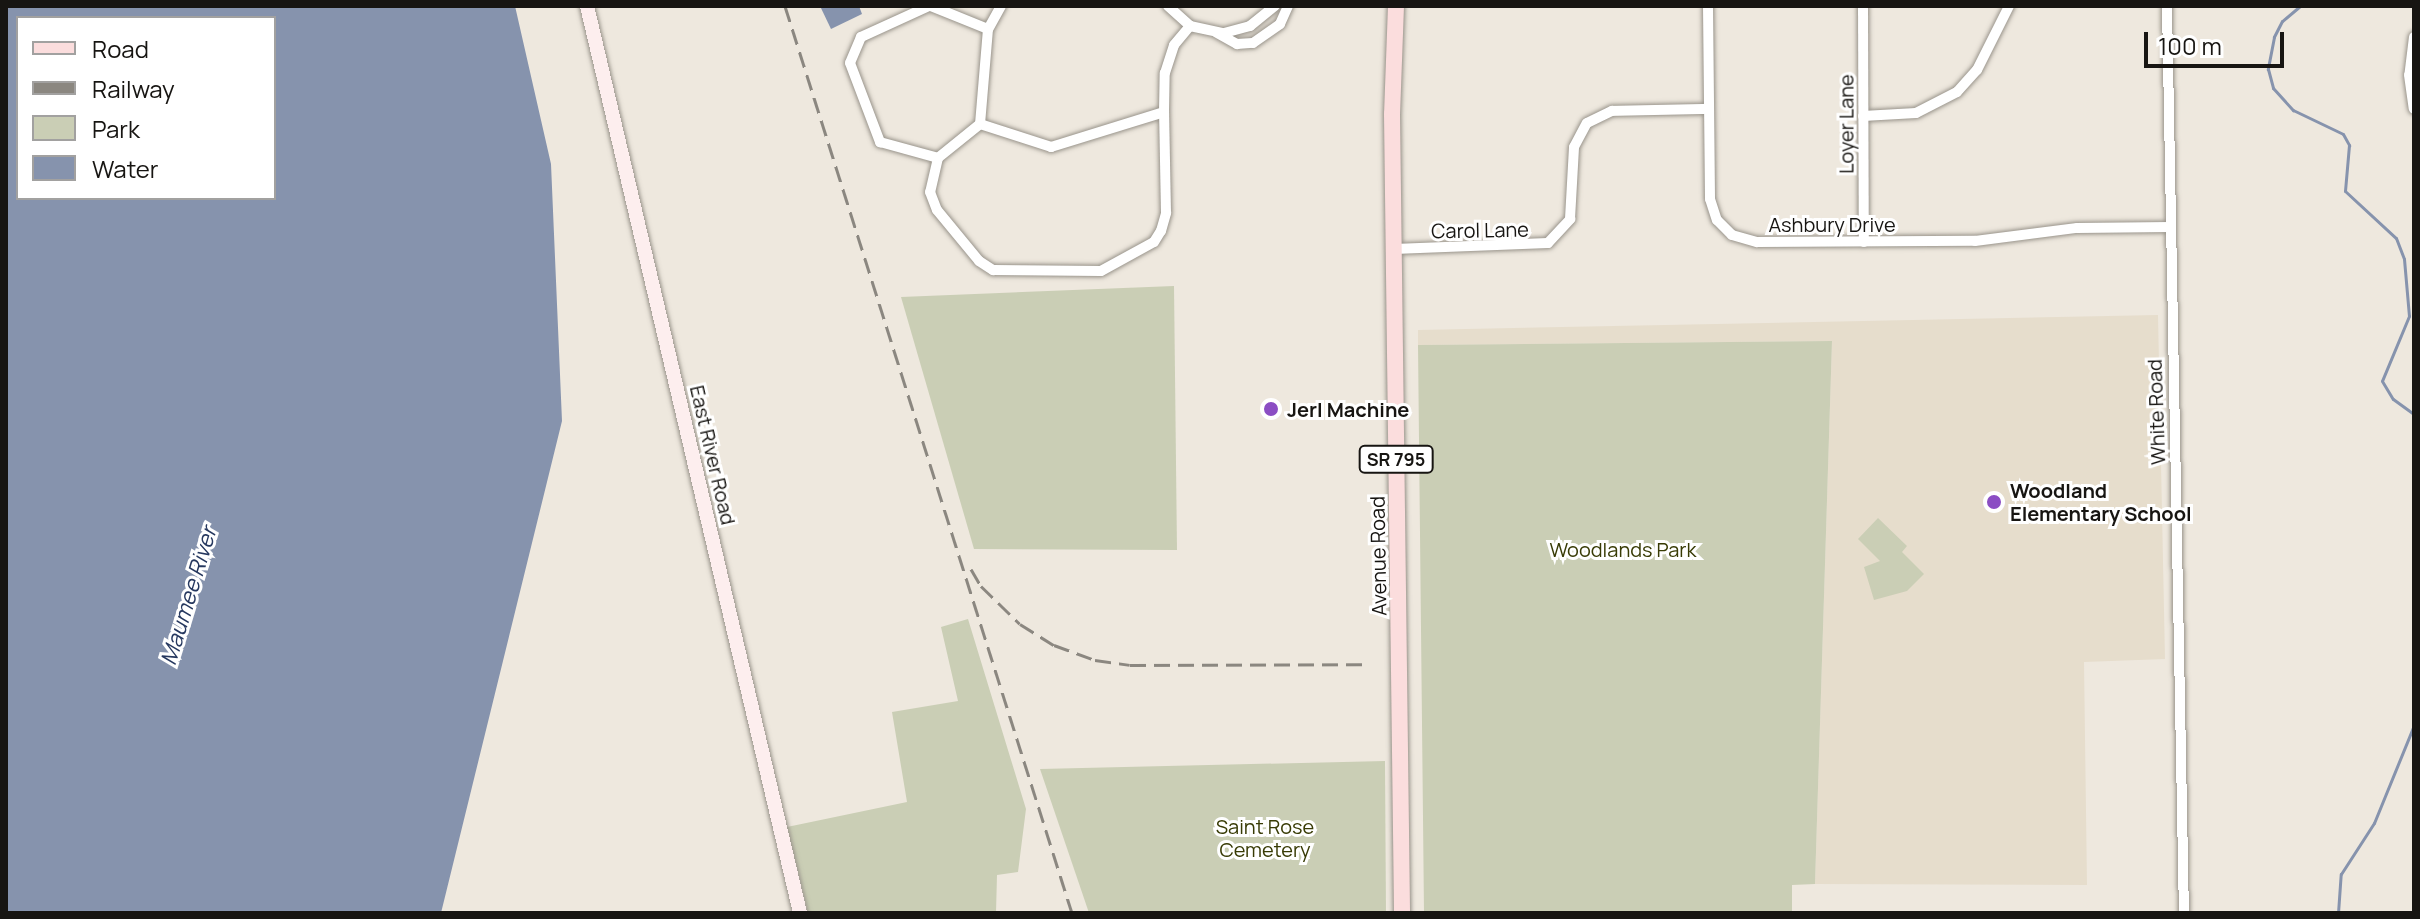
<!DOCTYPE html>
<style>
body{margin:0}
#map{position:relative;width:2420px;height:919px;overflow:hidden;background:#eee8de;font-family:Manrope,sans-serif}
div>[style]{position:absolute}
[style*='--x']{left:calc(var(--x)*1px);top:calc(var(--y)*1px);width:calc(var(--w)*1px);rotate:calc(var(--a)*1deg)}
.built>*{inset:0;background:#e6ddcc}
.green>*{inset:0;background:#caceb5}
.water>*{inset:0;background:#8693ad}
.stream>*{height:3px;margin:-1.5px;padding:0 1.5px;transform-origin:1.5px;border-radius:1.5px;background:#8693ad}
.roads{filter:drop-shadow(0 0 2px #99948b) drop-shadow(0 0 2px #99948b)}
.street>*{height:10px;margin:-5px;padding:0 5px;transform-origin:5px;border-radius:5px;background:#fff}
.secondary>*{height:14px;margin:-7px;padding:0 7px;transform-origin:7px;border-radius:7px;background:#fdeeee}
.primary>*{height:16px;margin:-8px;padding:0 8px;transform-origin:8px;border-radius:8px;background:#fbdddd}
.rail>*{height:3px;margin-top:-1.5px;transform-origin:0;background:repeating-linear-gradient(90deg,#8b8780 0 16px,transparent 0 24px)}
.dots>*{width:22px;height:22px;translate:-50% -50%;box-sizing:border-box;border:4px solid #fff;border-radius:50%}
span{translate:-50% -50%;white-space:nowrap;text-align:center;line-height:1.15;-webkit-text-stroke:6px #fff;paint-order:stroke}
.shield-label span{padding:2px 6px;background:#fff;border:2px solid;border-radius:6px;-webkit-text-stroke-width:0}
.shield-label{font-size:18px;color:#171512;font-weight:700}
.street-label{font-size:20px;color:#171512}
.poi-label{font-size:20px;color:#171512;font-weight:700}
.left{translate:0 -50%;text-align:left}
.park-label{font-size:20px;color:#383b05}
.water-label{font-size:22px;color:#26385f;font-style:italic}
.frame{position:absolute;inset:0;border:8px solid #171512;pointer-events:none}
.legend{position:absolute;left:16px;top:16px;width:260px;height:184px;box-sizing:border-box;background:#fff;border:2px solid #a2a1a0;margin:0;padding:10px 14px;list-style:none;font-size:24px;color:#171512}
.legend li{display:flex;align-items:center;gap:16px;height:40px}
.legend b{width:40px;border:2px solid #a2a1a0}
.scale{position:absolute;left:2144px;top:32px;width:140px;height:36px;box-sizing:border-box;border:4px solid #171512;border-top:0;padding-left:10px;font-size:24px;line-height:28px;white-space:nowrap;color:#171512;-webkit-text-stroke:6px #fff;paint-order:stroke}
</style>
<div id="map">
<div class="built">
<i style="clip-path:polygon(2158px 315px,2165px 659px,2084px 662px,2087px 885px,1815px 884px,1832px 341px,1418px 345px,1418px 330px)"></i>
</div>
<div class="green">
<i style="clip-path:polygon(1174px 286px,1177px 550px,974px 549px,901px 297px)"></i>
<i style="clip-path:polygon(1832px 341px,1815px 884px,1792px 885px,1792px 913px,1424px 913px,1418px 345px)"></i>
<i style="clip-path:polygon(1878px 518px,1907px 546px,1902px 552px,1924px 574px,1907px 591px,1874px 600px,1864px 567px,1880px 561px,1858px 539px)"></i>
<i style="clip-path:polygon(968px 619px,1026px 809px,1018px 872px,997px 875px,996px 913px,808px 913px,787px 827px,907px 802px,892px 712px,958px 701px,941px 627px)"></i>
<i style="clip-path:polygon(1385px 761px,1386px 913px,1089px 913px,1040px 769px)"></i>
</div>
<div class="water">
<i style="clip-path:polygon(evenodd,6px 6px,515px 6px,551px 164px,562px 421px,441px 913px,6px 913px,6px 6px,18px 18px,274px 18px,274px 198px,18px 198px,18px 18px)"></i>
<i style="clip-path:polygon(820px 6px,859px 6px,862px 14px,831px 29px)"></i>
</div>
<div class="stream">
<i style="--x:2300;--y:6;--w:23;--a:140"></i>
<i style="--x:2282;--y:21;--w:18;--a:117"></i>
<i style="--x:2274;--y:37;--w:33;--a:101"></i>
<i style="--x:2268;--y:69;--w:20;--a:75"></i>
<i style="--x:2273;--y:88;--w:30;--a:48"></i>
<i style="--x:2293;--y:110;--w:55;--a:25.6"></i>
<i style="--x:2343;--y:134;--w:13;--a:61"></i>
<i style="--x:2349;--y:145;--w:46;--a:95"></i>
<i style="--x:2345;--y:191;--w:69;--a:42.7"></i>
<i style="--x:2396;--y:238;--w:22;--a:69"></i>
<i style="--x:2404;--y:259;--w:57;--a:85"></i>
<i style="--x:2409;--y:316;--w:70;--a:112.6"></i>
<i style="--x:2382;--y:381;--w:21;--a:59"></i>
<i style="--x:2393;--y:399;--w:26;--a:36"></i>
<i style="--x:2338;--y:913;--w:39;--a:-86"></i>
<i style="--x:2341;--y:874;--w:61;--a:-57.1"></i>
<i style="--x:2374;--y:823;--w:106;--a:-67.8"></i>
</div>
<div class="roads">
<div class="street">
<i style="--x:929;--y:6;--w:75;--a:155.5"></i>
<i style="--x:861;--y:37;--w:28;--a:113"></i>
<i style="--x:850;--y:63;--w:85;--a:69.2"></i>
<i style="--x:880;--y:142;--w:60;--a:15.4"></i>
<i style="--x:931;--y:6;--w:61;--a:22"></i>
<i style="--x:1001;--y:6;--w:26;--a:119"></i>
<i style="--x:988;--y:29;--w:95;--a:94.8"></i>
<i style="--x:980;--y:124;--w:75;--a:17.9"></i>
<i style="--x:1051;--y:147;--w:118;--a:-17.2"></i>
<i style="--x:1164;--y:112;--w:39;--a:-89"></i>
<i style="--x:1165;--y:73;--w:29;--a:-72"></i>
<i style="--x:1174;--y:45;--w:25;--a:-50"></i>
<i style="--x:1168;--y:6;--w:30;--a:42"></i>
<i style="--x:1190;--y:26;--w:35;--a:12"></i>
<i style="--x:1224;--y:33;--w:27;--a:-15"></i>
<i style="--x:1250;--y:26;--w:32;--a:-39"></i>
<i style="--x:1708;--y:6;--w:193;--a:89.4"></i>
<i style="--x:1710;--y:199;--w:22;--a:72"></i>
<i style="--x:1717;--y:220;--w:21;--a:45"></i>
<i style="--x:1732;--y:235;--w:26;--a:16"></i>
<i style="--x:1757;--y:242;--w:218;--a:-0.3"></i>
<i style="--x:1975;--y:241;--w:103;--a:-7.3"></i>
<i style="--x:2077;--y:228;--w:93;--a:-0.6"></i>
<i style="--x:1863;--y:6;--w:236;--a:89.8"></i>
<i style="--x:2167;--y:6;--w:907;--a:88.93"></i>
<i style="--x:1217;--y:33;--w:23;--a:29"></i>
<i style="--x:1237;--y:44;--w:16;--a:-4"></i>
<i style="--x:1253;--y:43;--w:33;--a:-35"></i>
<i style="--x:1280;--y:24;--w:20;--a:-66"></i>
<i style="--x:2414;--y:37;--w:38;--a:97"></i>
<i style="--x:2409;--y:75;--w:34;--a:82"></i>
<i style="--x:1863;--y:116;--w:53;--a:-3.2"></i>
<i style="--x:1916;--y:113;--w:46;--a:-27.1"></i>
<i style="--x:1957;--y:92;--w:30;--a:-48"></i>
<i style="--x:1977;--y:70;--w:72;--a:-63.4"></i>
<i style="--x:980;--y:124;--w:54;--a:141"></i>
<i style="--x:938;--y:158;--w:35;--a:103"></i>
<i style="--x:930;--y:192;--w:19;--a:69"></i>
<i style="--x:937;--y:210;--w:66;--a:50.5"></i>
<i style="--x:979;--y:261;--w:17;--a:33"></i>
<i style="--x:993;--y:270;--w:108;--a:0.5"></i>
<i style="--x:1101;--y:271;--w:60;--a:-28.7"></i>
<i style="--x:1154;--y:242;--w:13;--a:-58"></i>
<i style="--x:1161;--y:231;--w:19;--a:-74"></i>
<i style="--x:1166;--y:213;--w:101;--a:-91.1"></i>
<i style="--x:1394;--y:249;--w:154;--a:-2.2"></i>
<i style="--x:1548;--y:243;--w:33;--a:-47"></i>
<i style="--x:1570;--y:219;--w:72;--a:-86.8"></i>
<i style="--x:1574;--y:147;--w:27;--a:-62"></i>
<i style="--x:1587;--y:123;--w:28;--a:-26"></i>
<i style="--x:1612;--y:111;--w:97;--a:-1.2"></i>
</div>
<div class="secondary">
<i style="--x:587;--y:6;--w:932;--a:76.78"></i>
</div>
<div class="primary">
<i style="--x:1396;--y:6;--w:108;--a:92.1"></i>
<i style="--x:1392;--y:114;--w:799;--a:89.28"></i>
</div>
</div>
<div class="rail">
<i style="--x:785;--y:6;--w:951;--a:72.44"></i>
<i style="--x:971;--y:569;--w:20;--a:60"></i>
<i style="--x:981;--y:586;--w:54;--a:44.3"></i>
<i style="--x:1020;--y:624;--w:40;--a:32"></i>
<i style="--x:1054;--y:645;--w:44;--a:20.1"></i>
<i style="--x:1095;--y:660;--w:35;--a:8"></i>
<i style="--x:1130;--y:665;--w:232;--a:-0.2"></i>
</div>
<div class="dots">
<i style="left:1271px;top:409px;background:#8b4dc3"></i>
<i style="left:1994px;top:502px;background:#8b4dc3"></i>
</div>
<div class="shield-label">
<span style="left:1396px;top:459px">SR 795</span>
</div>
<div class="street-label">
<span style="left:1846px;top:124px;rotate:-90deg">Loyer Lane</span>
<span style="left:1832px;top:224px">Ashbury Drive</span>
<span style="left:1480px;top:230px;rotate:-1deg">Carol Lane</span>
<span style="left:2156px;top:412px;rotate:-92deg">White Road</span>
<span style="left:713px;top:455px;rotate:77deg">East River Road</span>
<span style="left:1378px;top:556px;rotate:-91deg">Avenue Road</span>
</div>
<div class="poi-label">
<span class="left" style="left:1287px;top:409px">Jerl Machine</span>
<span class="left" style="left:2010px;top:502px">Woodland<br>Elementary School</span>
</div>
<div class="park-label">
<span style="left:1623px;top:549px">Woodlands Park</span>
<span style="left:1265px;top:838px">Saint Rose<br>Cemetery</span>
</div>
<div class="water-label">
<span style="left:189px;top:596px;rotate:-73deg">Maumee River</span>
</div>
<div class="frame"></div>
<ul class="legend">
<li><b style="height:10px;background:#fbdddd"></b>Road</li>
<li><b style="height:10px;background:#8b8780"></b>Railway</li>
<li><b style="height:22px;background:#caceb5"></b>Park</li>
<li><b style="height:22px;background:#8693ad"></b>Water</li>
</ul>
<div class="scale">100 m</div>
</div>
